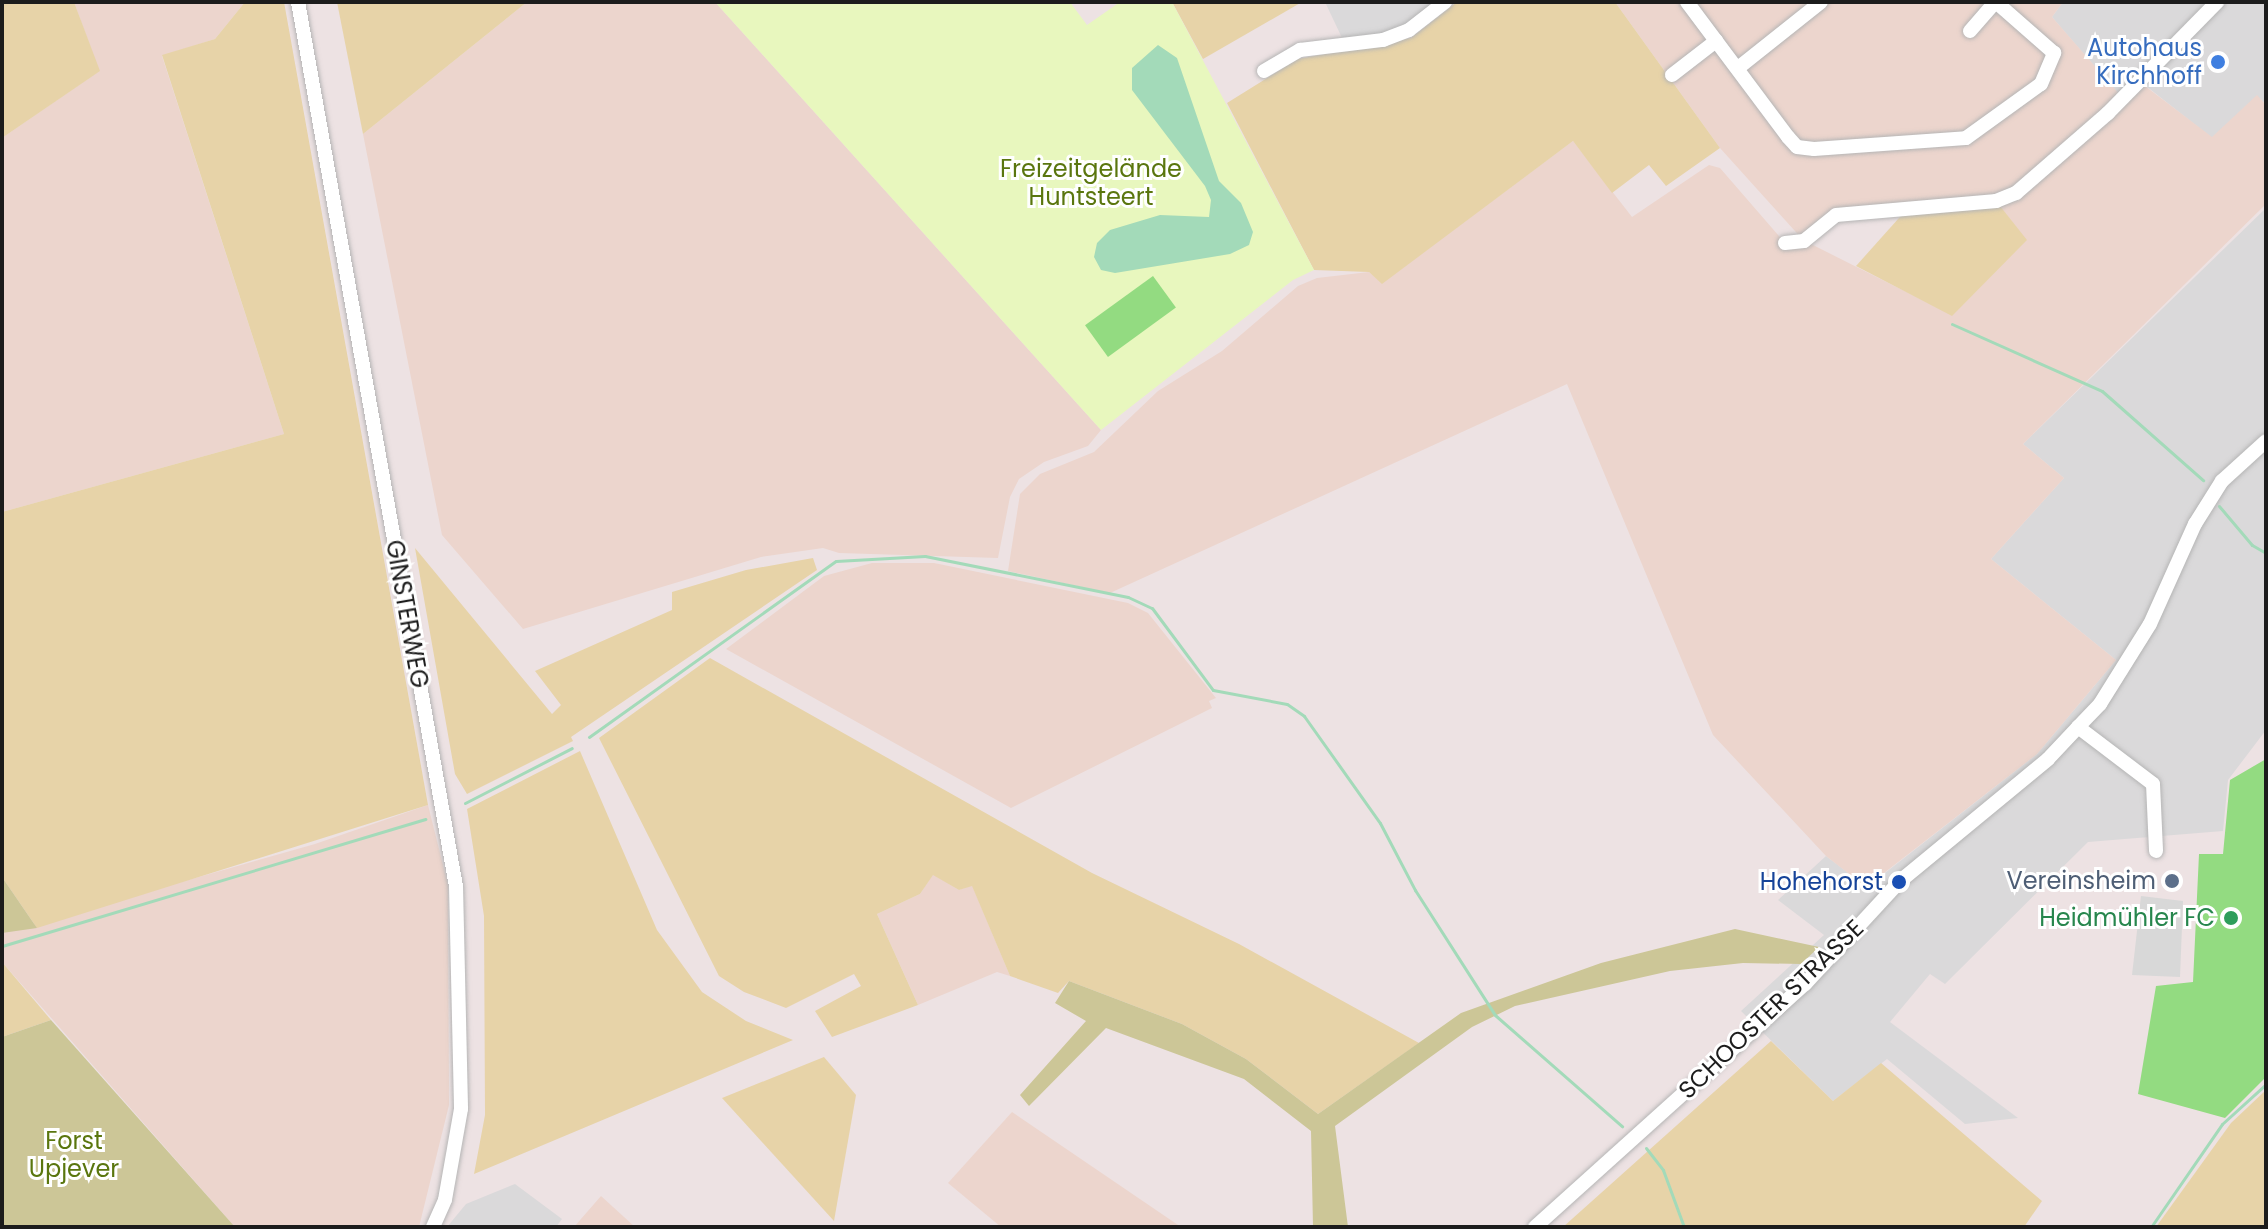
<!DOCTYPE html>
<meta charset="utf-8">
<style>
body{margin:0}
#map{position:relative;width:2268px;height:1229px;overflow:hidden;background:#ede2e3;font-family:Poppins,sans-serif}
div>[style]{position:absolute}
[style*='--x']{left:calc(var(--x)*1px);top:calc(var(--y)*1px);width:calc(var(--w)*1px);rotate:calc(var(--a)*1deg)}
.residential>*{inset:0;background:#dad9da}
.farmland>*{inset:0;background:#ecd5cd}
.grass>*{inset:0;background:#e7d3a8}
.forest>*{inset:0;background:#ccc697}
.park>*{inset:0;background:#e8f7be}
.pitch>*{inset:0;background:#93db81;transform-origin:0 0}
.parking>*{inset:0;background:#d8d8d8}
.water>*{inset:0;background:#a3dab9}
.stream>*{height:3px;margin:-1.5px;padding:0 1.5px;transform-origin:1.5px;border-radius:1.5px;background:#a3dab9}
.roads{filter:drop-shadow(0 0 2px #b5b5b5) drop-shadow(0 0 2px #b5b5b5)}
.minor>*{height:14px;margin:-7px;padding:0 7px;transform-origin:7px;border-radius:7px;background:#fff}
.dots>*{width:22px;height:22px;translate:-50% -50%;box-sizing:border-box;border:4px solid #fff;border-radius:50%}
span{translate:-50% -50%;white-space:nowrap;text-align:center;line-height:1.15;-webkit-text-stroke:6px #fff;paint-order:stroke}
.shop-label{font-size:24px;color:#366cbe}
.right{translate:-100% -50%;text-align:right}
.park-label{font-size:24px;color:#5a760e}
.street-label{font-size:24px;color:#1c1c1c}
.service-label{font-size:24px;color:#4e5e75}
.transit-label{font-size:24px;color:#164399}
.leisure-label{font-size:24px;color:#27864d}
.frame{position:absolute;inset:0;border:4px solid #1c1c1c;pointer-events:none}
</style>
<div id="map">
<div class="residential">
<i style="clip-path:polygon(1325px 2px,1438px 2px,1424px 17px,1380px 37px,1343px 40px)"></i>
<i style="clip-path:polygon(2063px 2px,2266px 2px,2266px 104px,2257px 96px,2212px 138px,2146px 86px,2127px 104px,2052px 17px)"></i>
<i style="clip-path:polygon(2266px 208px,2266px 730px,2228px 780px,2223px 831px,2088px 842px,1945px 984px,1930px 974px,1890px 1022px,2018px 1118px,1965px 1124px,1887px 1059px,1833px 1101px,1741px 1011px,1824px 935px,1778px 900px,1826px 856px,1867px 887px,2037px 754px,2116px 660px,1991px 559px,2064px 478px,2023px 444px)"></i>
<i style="clip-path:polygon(515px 1184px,562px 1219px,556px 1227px,447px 1227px,466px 1204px)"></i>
</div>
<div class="farmland">
<i style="clip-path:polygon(74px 2px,245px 2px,215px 39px,162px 56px,284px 434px,2px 512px,2px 138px,99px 71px)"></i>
<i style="clip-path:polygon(527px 2px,715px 2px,1101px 430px,1088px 446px,1044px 462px,1019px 479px,1010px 497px,998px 558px,839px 553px,823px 548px,761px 557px,523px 629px,442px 535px,363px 134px)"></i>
<i style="clip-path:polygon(evenodd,1615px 2px,2063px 2px,2052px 17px,2127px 103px,2145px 86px,2212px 137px,2257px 95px,2266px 105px,2266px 204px,2023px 444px,2064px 478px,1991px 559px,2116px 660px,2037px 754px,1866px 887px,1826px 856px,1713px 735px,1567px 384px,1110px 593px,1008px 571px,1020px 494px,1040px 474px,1094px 452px,1158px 391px,1222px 351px,1298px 286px,1317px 278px,1369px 272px,1382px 283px,1573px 141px,1632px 217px,1709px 165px,1720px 168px,1785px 243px,1804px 241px,1720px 148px,1615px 2px,1995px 201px,1952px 315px,1805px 241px,1836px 215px,1995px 201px)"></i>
<i style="clip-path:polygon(872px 563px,934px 563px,1128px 603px,1148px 613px,1216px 698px,1209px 701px,1212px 708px,1011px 808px,726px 649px,824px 576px)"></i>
<i style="clip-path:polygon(428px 805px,448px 885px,449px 1105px,419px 1227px,235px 1227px,2px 962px,2px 933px,315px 844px)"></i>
<i style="clip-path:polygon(933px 874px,959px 890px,972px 885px,1010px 976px,997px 972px,918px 1005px,877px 914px,920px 894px)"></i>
<i style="clip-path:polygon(1012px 1112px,1181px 1227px,1001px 1227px,948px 1183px)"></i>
<i style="clip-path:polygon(601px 1196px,635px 1227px,574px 1227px)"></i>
</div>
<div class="grass">
<i style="clip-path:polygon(2px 2px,74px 2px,100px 71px,2px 138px)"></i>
<i style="clip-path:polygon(245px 2px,284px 2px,428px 805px,37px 928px,2px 877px,2px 512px,284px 434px,162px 55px,215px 39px)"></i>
<i style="clip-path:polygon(337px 2px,527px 2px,363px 134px)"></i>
<i style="clip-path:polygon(1172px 2px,1302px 2px,1203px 59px)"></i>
<i style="clip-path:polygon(1457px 2px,1615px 2px,1720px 148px,1666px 186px,1649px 165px,1612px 193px,1573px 141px,1382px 284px,1369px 272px,1314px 270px,1227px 103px,1298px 59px,1411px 38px)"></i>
<i style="clip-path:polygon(1996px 201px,2027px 240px,1952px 316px,1856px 266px,1907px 209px)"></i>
<i style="clip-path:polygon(415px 548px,552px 714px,561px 705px,535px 671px,672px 610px,672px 592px,746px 570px,813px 558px,817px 570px,571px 737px,573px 741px,467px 794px,455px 774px)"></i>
<i style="clip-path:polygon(710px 658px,1092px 873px,1239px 944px,1419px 1043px,1318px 1114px,1246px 1059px,1182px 1024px,1069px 981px,1058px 993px,1010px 976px,972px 886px,959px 890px,933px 875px,920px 894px,877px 914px,918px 1005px,832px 1037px,815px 1011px,861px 986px,854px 974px,786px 1008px,744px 992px,719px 976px,599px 738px)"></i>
<i style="clip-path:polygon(580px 751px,657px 930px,702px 992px,746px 1021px,793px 1040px,474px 1174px,485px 1115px,484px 916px,467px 809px)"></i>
<i style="clip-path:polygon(2px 962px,51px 1020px,2px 1037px)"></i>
<i style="clip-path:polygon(1771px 1041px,1833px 1101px,1881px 1063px,2042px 1201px,2024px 1227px,1563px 1227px)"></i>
<i style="clip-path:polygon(824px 1057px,856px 1095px,834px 1221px,722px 1098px)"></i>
<i style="clip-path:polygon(2266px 1090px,2266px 1227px,2156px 1227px,2231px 1123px)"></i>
</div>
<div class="forest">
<i style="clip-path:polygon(2px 877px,37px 928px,2px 933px)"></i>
<i style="clip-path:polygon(1735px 929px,1819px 947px,1801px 964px,1743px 963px,1670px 971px,1515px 1006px,1472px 1027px,1335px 1126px,1348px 1227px,1313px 1227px,1311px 1131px,1244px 1079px,1106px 1028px,1029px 1106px,1020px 1095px,1086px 1021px,1055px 1003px,1069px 981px,1182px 1024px,1246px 1059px,1318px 1114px,1461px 1013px,1601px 963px)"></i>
<i style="clip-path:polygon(51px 1020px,235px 1227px,2px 1227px,2px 1037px)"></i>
</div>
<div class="park">
<i style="clip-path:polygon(715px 2px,1070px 2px,1087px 25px,1120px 2px,1172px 2px,1314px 270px,1293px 280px,1101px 430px)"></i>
</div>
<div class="pitch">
<i style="left:1153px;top:276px;width:39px;height:84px;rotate:54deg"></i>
<i style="clip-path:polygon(2266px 759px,2266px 1077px,2225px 1118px,2138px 1094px,2156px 986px,2193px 982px,2199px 854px,2223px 854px,2230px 780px)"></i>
</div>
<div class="parking">
<i style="clip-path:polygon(2141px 896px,2183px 901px,2180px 977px,2132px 975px)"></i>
</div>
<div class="water">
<i style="clip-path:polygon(1158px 45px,1177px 58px,1219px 181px,1241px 203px,1253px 232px,1249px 245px,1230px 254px,1115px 273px,1101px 270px,1094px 257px,1097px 243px,1110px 230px,1160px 215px,1209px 217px,1211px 200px,1205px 186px,1132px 90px,1132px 68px)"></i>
</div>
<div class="stream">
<i style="--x:1952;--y:324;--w:164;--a:24.1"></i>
<i style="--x:2102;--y:391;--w:135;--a:41.4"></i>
<i style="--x:2219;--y:506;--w:51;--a:49.8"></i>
<i style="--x:2252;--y:545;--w:16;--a:30"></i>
<i style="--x:589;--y:737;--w:303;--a:-35.5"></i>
<i style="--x:836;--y:561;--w:89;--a:-3.2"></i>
<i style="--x:925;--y:556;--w:207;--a:11.4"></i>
<i style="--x:1128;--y:597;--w:26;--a:25"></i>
<i style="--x:1152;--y:608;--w:102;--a:53.4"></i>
<i style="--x:1213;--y:690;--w:75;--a:10.7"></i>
<i style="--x:1287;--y:704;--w:21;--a:35"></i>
<i style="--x:1304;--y:716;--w:131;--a:54.6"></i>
<i style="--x:1380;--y:823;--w:76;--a:62.4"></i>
<i style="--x:1415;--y:890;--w:148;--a:57.4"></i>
<i style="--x:1495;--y:1015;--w:169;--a:41.2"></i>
<i style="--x:465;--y:803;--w:120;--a:-27.2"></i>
<i style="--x:2;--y:946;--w:442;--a:-16.7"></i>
<i style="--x:1646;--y:1148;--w:28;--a:52"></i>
<i style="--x:1663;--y:1170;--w:61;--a:69.8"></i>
<i style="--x:2151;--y:1227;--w:125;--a:-55.4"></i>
<i style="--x:2222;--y:1124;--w:59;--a:-42.3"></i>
</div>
<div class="roads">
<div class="minor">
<i style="--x:298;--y:2;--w:898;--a:79.87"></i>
<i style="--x:456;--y:886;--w:223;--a:88.7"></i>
<i style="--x:461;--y:1109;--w:92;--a:100"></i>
<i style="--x:445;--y:1200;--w:30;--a:114"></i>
<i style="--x:1687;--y:2;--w:169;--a:53.2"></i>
<i style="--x:1788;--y:137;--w:13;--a:48"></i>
<i style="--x:1797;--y:147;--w:17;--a:7"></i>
<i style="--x:1814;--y:149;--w:152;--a:-4.1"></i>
<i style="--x:1966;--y:138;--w:92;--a:-35.8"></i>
<i style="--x:2041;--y:84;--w:34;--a:-67"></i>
<i style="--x:2054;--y:53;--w:77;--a:-138.7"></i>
<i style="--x:1970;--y:31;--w:38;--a:-49"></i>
<i style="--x:1738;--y:68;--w:106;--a:-38.5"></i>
<i style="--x:1264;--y:71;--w:42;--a:-30.3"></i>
<i style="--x:1300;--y:50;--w:84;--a:-6.9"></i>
<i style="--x:1383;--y:40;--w:28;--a:-21"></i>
<i style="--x:1409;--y:30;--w:46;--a:-37.9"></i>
<i style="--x:1672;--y:75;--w:56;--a:-37.7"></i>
<i style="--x:1785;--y:243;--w:19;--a:-6"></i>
<i style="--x:1804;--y:241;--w:41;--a:-39.1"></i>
<i style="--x:1836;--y:215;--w:161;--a:-5"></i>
<i style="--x:1996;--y:201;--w:22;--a:-22"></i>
<i style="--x:2016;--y:193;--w:122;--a:-41"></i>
<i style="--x:2108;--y:113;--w:156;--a:-45.5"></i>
<i style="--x:2078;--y:727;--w:94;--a:37.2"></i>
<i style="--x:2153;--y:784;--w:67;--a:87.4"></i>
<i style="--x:1535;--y:1227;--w:363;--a:-42"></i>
<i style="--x:1805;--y:984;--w:139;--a:-47.3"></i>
<i style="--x:1899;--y:882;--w:193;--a:-39.5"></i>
<i style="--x:2048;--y:759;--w:44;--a:-46.8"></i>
<i style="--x:2078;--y:727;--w:32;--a:-46"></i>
<i style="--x:2100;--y:704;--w:94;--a:-58"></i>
<i style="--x:2150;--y:624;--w:110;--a:-65.8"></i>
<i style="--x:2195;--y:524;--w:51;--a:-57.9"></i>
<i style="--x:2222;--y:481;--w:59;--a:-42.3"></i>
</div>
</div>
<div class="dots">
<i style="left:2218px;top:62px;background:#3f7fe0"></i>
<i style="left:2172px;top:881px;background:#5c6f8a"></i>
<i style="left:1899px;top:882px;background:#1a4fb4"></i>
<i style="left:2231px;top:918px;background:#2e9e5b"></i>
</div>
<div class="shop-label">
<span class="right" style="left:2202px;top:62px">Autohaus<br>Kirchhoff</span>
</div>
<div class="park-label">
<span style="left:1091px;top:183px">Freizeitgelände<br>Huntsteert</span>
<span style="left:74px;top:1155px">Forst<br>Upjever</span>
</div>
<div class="street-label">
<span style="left:407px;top:614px;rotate:80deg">GINSTERWEG</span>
<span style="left:1771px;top:1009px;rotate:-44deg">SCHOOSTER STRASSE</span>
</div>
<div class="service-label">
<span class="right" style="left:2156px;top:881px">Vereinsheim</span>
</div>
<div class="transit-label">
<span class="right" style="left:1883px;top:882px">Hohehorst</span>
</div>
<div class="leisure-label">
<span class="right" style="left:2215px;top:918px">Heidmühler FC</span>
</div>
<div class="frame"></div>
</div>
